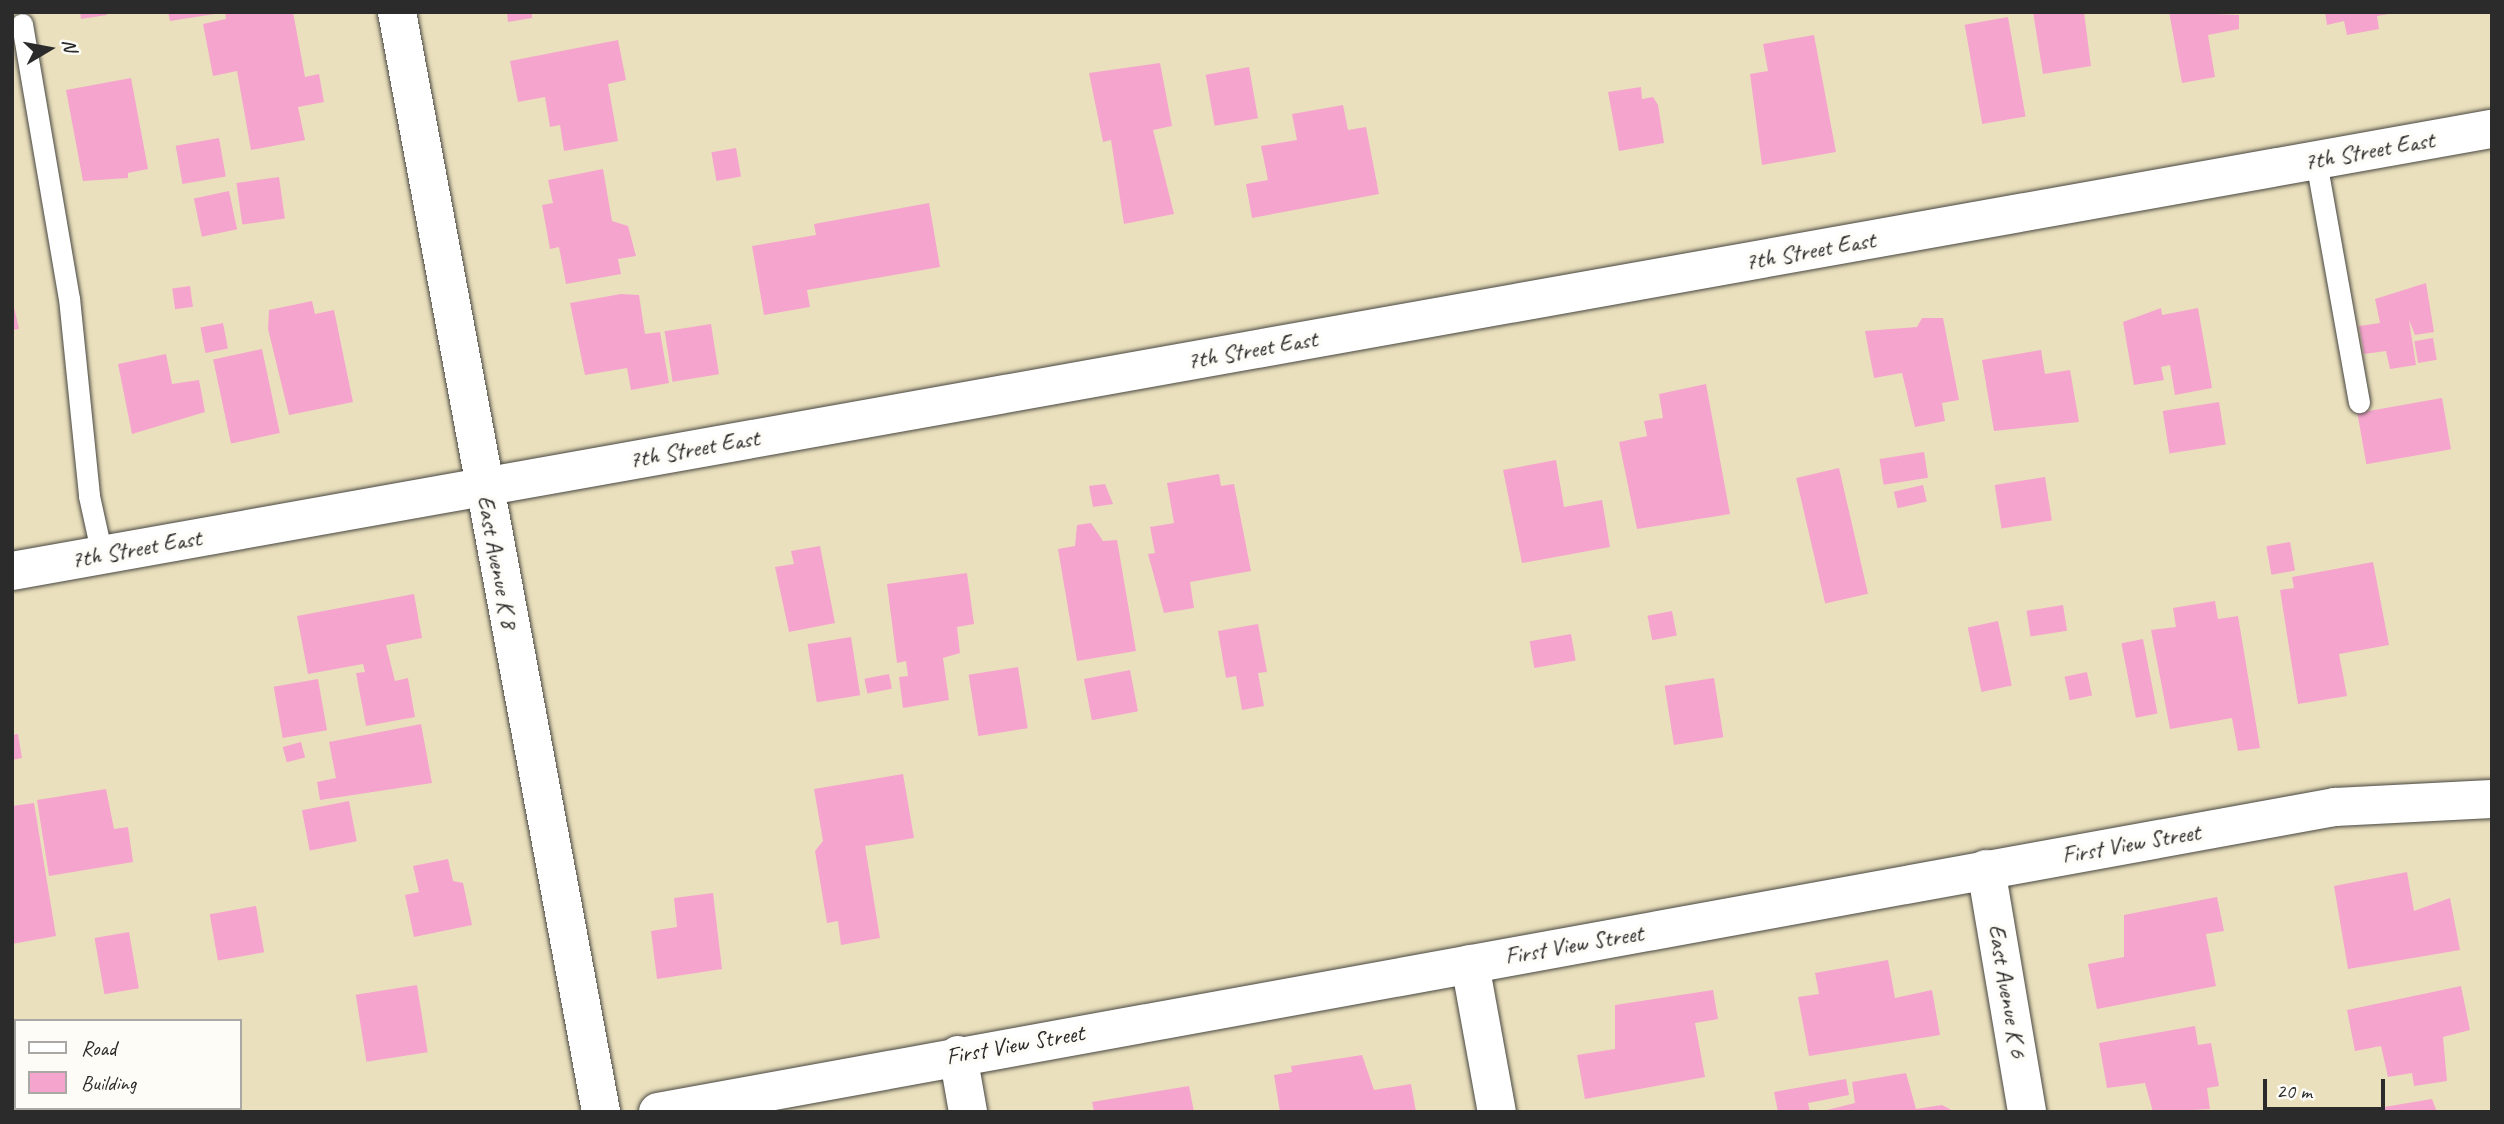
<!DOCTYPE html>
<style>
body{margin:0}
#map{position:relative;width:2504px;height:1124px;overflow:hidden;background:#eae0bd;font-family:Caveat,sans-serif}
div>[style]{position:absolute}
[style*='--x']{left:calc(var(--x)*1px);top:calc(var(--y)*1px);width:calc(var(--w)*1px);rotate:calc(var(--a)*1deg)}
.building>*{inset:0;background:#f5a5cd;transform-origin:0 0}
.roads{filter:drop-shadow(0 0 2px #484641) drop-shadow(0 0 2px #484641)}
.service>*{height:21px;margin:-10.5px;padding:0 10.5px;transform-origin:10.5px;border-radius:10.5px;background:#fff}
.minor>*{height:38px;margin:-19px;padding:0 19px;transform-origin:19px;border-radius:19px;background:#fff}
.tertiary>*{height:38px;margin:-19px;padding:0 19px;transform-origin:19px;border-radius:19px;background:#fff}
span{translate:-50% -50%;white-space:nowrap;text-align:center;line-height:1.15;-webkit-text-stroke:7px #fdfcf7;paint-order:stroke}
.street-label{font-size:24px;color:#2b2b2b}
.frame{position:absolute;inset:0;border:14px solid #2b2b2b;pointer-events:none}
.legend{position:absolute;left:14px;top:1019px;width:228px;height:91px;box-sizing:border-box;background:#fdfcf7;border:2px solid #a9a8a5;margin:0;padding:9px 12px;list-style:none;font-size:21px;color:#2b2b2b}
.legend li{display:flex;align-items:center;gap:14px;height:35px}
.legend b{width:35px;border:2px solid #a9a8a5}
.north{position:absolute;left:14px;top:14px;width:70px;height:70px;-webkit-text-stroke:5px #fdfcf7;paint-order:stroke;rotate:80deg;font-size:19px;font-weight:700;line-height:28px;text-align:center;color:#2b2b2b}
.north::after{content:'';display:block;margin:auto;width:24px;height:32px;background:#2b2b2b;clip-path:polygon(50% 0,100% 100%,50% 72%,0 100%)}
.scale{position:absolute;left:2263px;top:1079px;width:122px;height:32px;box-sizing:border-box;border:4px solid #2b2b2b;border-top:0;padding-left:9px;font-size:21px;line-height:24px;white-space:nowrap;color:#2b2b2b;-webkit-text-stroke:5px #fdfcf7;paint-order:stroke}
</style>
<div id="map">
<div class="building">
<i style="clip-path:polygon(80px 12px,106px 12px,107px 15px,81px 19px)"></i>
<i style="clip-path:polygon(168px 12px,215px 12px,215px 14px,170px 21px)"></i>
<i style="clip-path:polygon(225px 12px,293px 12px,305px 77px,319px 74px,324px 102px,298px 107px,305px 140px,251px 150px,237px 71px,213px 76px,203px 24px,226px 19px)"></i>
<i style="clip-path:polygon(507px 12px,532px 12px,532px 18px,508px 22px)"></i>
<i style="clip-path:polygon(2033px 12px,2084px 12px,2091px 66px,2043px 74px)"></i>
<i style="clip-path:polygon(2169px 12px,2239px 15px,2239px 29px,2208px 35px,2215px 77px,2182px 83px)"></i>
<i style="clip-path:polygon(2325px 12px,2389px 12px,2389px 14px,2377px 16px,2379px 29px,2347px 35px,2344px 21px,2327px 25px)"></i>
<i style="left:2008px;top:17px;width:101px;height:44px;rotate:80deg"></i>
<i style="clip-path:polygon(1814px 35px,1836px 152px,1762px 165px,1750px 74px,1768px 71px,1763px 44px)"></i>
<i style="clip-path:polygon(618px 40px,626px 80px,608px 84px,618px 141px,564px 151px,560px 125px,550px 127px,545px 97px,518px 102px,510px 61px)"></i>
<i style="clip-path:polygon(1160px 63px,1172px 126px,1153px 130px,1174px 214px,1124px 224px,1111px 140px,1103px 142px,1089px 73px)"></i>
<i style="left:1249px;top:67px;width:52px;height:44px;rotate:80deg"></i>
<i style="clip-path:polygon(131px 78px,148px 169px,128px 173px,128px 178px,83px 181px,66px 90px)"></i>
<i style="clip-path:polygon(1641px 87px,1642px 99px,1653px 97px,1658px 105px,1664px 143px,1619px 151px,1608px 92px)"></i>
<i style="clip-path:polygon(1343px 105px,1348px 130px,1366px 127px,1379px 194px,1252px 218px,1246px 184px,1268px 180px,1261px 146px,1297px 140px,1292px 114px)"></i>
<i style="left:219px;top:138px;width:39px;height:44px;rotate:80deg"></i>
<i style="left:736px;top:148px;width:29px;height:25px;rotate:80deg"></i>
<i style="clip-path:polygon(603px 169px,612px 221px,628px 226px,636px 256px,618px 259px,621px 274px,566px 284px,559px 247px,550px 249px,542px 205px,553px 203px,548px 180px)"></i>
<i style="left:279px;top:177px;width:42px;height:43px;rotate:82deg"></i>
<i style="left:229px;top:191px;width:39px;height:36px;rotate:78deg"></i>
<i style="clip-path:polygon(929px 203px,940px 267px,807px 290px,810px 307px,764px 315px,752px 246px,816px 235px,814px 224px)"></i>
<i style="clip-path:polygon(2426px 283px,2434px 332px,2415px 335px,2409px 320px,2416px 365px,2390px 369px,2386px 351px,2364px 354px,2359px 326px,2380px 323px,2375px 299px)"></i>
<i style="left:190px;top:286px;width:21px;height:18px;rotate:82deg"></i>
<i style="clip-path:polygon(621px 294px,639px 295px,645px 334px,660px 332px,669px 383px,631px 390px,627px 368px,585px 375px,570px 303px)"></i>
<i style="clip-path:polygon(12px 298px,19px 329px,12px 330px)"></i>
<i style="clip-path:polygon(312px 301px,315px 314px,334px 310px,353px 402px,289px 415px,268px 329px,269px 310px)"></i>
<i style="clip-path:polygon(2161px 308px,2162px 315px,2198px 308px,2212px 388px,2175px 395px,2170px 365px,2161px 367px,2164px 380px,2134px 385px,2123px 322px)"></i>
<i style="clip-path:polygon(1922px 318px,1943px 318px,1959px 400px,1942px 403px,1945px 421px,1915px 427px,1902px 373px,1874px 378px,1865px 331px,1917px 327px)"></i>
<i style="left:223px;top:323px;width:26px;height:23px;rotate:79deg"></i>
<i style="left:711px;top:324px;width:51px;height:47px;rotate:81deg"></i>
<i style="left:2433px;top:338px;width:22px;height:19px;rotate:80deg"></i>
<i style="left:262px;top:349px;width:86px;height:50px;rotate:78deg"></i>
<i style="clip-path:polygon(2041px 350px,2045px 374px,2070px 370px,2079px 422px,1994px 431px,1982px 360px)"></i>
<i style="clip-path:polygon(166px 354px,172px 384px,199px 380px,205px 412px,132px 434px,118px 364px)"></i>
<i style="clip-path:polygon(1706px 384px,1730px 514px,1637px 529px,1619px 442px,1647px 436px,1644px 421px,1663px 418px,1659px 394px)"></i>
<i style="left:2442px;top:398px;width:52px;height:86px;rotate:80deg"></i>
<i style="left:2219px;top:402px;width:43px;height:57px;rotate:81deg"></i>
<i style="left:1924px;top:452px;width:26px;height:45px;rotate:81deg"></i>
<i style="clip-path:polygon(1556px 460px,1564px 507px,1602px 500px,1610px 547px,1522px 563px,1503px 470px)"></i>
<i style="left:1839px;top:468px;width:129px;height:44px;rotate:77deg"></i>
<i style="clip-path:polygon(1219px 474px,1221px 486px,1234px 484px,1251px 571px,1190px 582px,1194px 608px,1164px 613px,1148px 554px,1155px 553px,1150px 527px,1174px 523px,1167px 483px)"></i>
<i style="left:2045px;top:477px;width:44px;height:51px;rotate:81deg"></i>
<i style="clip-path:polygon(1105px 484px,1113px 504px,1093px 507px,1089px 486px)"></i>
<i style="left:1923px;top:485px;width:17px;height:30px;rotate:77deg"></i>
<i style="clip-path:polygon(1091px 523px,1103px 541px,1117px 540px,1136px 651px,1077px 661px,1058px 549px,1075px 546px,1077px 525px)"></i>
<i style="left:2290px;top:542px;width:29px;height:24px;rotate:80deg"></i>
<i style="clip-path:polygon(820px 546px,835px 623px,789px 632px,775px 567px,794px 564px,791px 551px)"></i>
<i style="clip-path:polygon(2373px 562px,2389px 645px,2339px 654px,2347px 696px,2298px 704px,2280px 590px,2294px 588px,2292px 577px)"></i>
<i style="clip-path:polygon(967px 573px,974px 624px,957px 627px,960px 653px,943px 658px,949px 700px,903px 708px,899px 677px,908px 676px,906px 661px,897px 663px,887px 584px)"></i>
<i style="clip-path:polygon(414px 594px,422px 638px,386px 645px,395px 681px,408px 678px,415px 717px,366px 726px,356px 673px,365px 672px,363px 664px,308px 674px,297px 616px)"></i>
<i style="clip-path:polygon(2215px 601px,2218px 619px,2238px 616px,2260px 748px,2238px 751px,2232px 718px,2170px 729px,2151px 630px,2176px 627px,2173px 608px)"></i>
<i style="left:2063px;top:605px;width:26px;height:37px;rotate:81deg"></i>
<i style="left:1672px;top:611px;width:25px;height:25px;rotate:79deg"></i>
<i style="left:1998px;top:621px;width:66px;height:31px;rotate:78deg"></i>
<i style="clip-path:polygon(1258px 624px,1267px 672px,1258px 673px,1264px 706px,1242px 710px,1236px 676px,1226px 678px,1218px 631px)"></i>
<i style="left:1571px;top:634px;width:27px;height:42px;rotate:80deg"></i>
<i style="left:851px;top:637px;width:59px;height:44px;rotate:81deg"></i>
<i style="left:2143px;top:639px;width:76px;height:22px;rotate:79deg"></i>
<i style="left:1018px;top:667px;width:62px;height:50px;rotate:81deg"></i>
<i style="left:1130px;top:670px;width:42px;height:47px;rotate:79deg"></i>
<i style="left:2087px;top:672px;width:24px;height:23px;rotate:78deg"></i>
<i style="left:889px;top:674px;width:15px;height:25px;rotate:79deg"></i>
<i style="left:1714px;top:678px;width:60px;height:50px;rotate:81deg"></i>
<i style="left:318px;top:679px;width:52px;height:45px;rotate:80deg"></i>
<i style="clip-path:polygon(421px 724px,432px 783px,320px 800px,317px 782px,336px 778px,329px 742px)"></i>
<i style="clip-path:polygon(18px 734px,22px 758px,12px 760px,12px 735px)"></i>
<i style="left:301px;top:742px;width:16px;height:19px;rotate:75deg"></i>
<i style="clip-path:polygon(903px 774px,914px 838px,865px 846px,880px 938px,841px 945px,838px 921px,827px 923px,815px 851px,823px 841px,814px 789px)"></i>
<i style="clip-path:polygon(106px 789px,114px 829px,128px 827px,133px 862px,49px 876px,37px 800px)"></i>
<i style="left:349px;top:801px;width:41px;height:48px;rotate:79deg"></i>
<i style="clip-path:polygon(34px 803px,56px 936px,12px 944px,12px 806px)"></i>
<i style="clip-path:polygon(448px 859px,453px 881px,463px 883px,472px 925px,414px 937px,405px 895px,419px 892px,413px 866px)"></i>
<i style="clip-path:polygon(2407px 872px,2414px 911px,2450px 898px,2460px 950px,2348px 969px,2334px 886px)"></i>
<i style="clip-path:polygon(713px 893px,722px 969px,657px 979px,651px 931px,677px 927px,674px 898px)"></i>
<i style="clip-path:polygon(2217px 897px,2224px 931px,2206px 934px,2216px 986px,2097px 1009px,2088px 964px,2124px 957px,2124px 915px)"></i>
<i style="left:256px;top:906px;width:47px;height:47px;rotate:80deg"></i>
<i style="left:129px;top:932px;width:57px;height:35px;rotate:80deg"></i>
<i style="clip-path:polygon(1888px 960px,1895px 998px,1932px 990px,1940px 1035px,1809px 1056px,1798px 997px,1819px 994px,1815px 973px)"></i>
<i style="left:417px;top:985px;width:68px;height:62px;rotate:81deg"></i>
<i style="clip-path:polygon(2461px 986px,2470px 1030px,2443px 1037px,2447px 1081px,2414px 1086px,2412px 1073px,2388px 1077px,2381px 1046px,2355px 1051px,2347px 1010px)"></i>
<i style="clip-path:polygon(1713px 990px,1718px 1019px,1695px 1023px,1705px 1077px,1585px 1099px,1577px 1055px,1615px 1049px,1615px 1005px)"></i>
<i style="clip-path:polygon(2195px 1026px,2198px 1045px,2211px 1043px,2219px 1086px,2207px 1088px,2210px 1109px,2153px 1112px,2145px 1083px,2107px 1088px,2099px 1043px)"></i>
<i style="clip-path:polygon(1362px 1055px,1374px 1090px,1411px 1084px,1416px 1112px,1280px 1112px,1274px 1075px,1292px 1072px,1291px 1066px)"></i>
<i style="clip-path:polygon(1906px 1073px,1916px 1109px,1942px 1105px,1955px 1112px,1819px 1112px,1855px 1103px,1852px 1082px)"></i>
<i style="clip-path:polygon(1846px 1079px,1849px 1095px,1808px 1103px,1810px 1112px,1778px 1112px,1774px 1092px)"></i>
<i style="clip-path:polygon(1189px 1086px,1194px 1112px,1094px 1112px,1092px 1102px)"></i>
<i style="clip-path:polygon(2432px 1099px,2437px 1112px,2366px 1112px,2366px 1110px)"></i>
<i style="left:17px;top:1108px;width:25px;height:4px"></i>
</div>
<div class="roads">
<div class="service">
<i style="--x:22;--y:24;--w:278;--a:80.3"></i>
<i style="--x:69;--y:298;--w:199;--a:84.2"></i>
<i style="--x:89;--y:496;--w:60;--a:77.6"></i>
<i style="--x:2316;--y:161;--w:245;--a:79.9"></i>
</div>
<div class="minor">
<i style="--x:12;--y:571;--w:2519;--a:-10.11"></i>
<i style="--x:1986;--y:869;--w:246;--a:80.4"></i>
<i style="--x:1470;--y:964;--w:150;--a:79.7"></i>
<i style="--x:958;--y:1055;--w:58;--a:80"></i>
<i style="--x:658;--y:1112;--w:1705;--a:-10.31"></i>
<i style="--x:2335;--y:807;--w:157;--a:-2.9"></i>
</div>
<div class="tertiary">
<i style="--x:397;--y:12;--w:1119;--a:79.49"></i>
</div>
</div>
<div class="street-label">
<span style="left:2369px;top:151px;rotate:-10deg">7th Street East</span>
<span style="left:1810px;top:251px;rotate:-10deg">7th Street East</span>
<span style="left:1252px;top:350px;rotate:-10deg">7th Street East</span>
<span style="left:694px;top:449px;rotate:-10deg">7th Street East</span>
<span style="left:136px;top:549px;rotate:-10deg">7th Street East</span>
<span style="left:497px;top:562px;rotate:79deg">East Avenue K 8</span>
<span style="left:2131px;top:844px;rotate:-10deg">First View Street</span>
<span style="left:1574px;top:945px;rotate:-10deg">First View Street</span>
<span style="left:2007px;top:991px;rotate:80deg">East Avenue K 6</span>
<span style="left:1015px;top:1045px;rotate:-10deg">First View Street</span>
</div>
<div class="frame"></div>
<ul class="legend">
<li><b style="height:9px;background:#fff"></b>Road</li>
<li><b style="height:19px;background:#f5a5cd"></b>Building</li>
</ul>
<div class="north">N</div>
<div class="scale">20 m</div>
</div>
